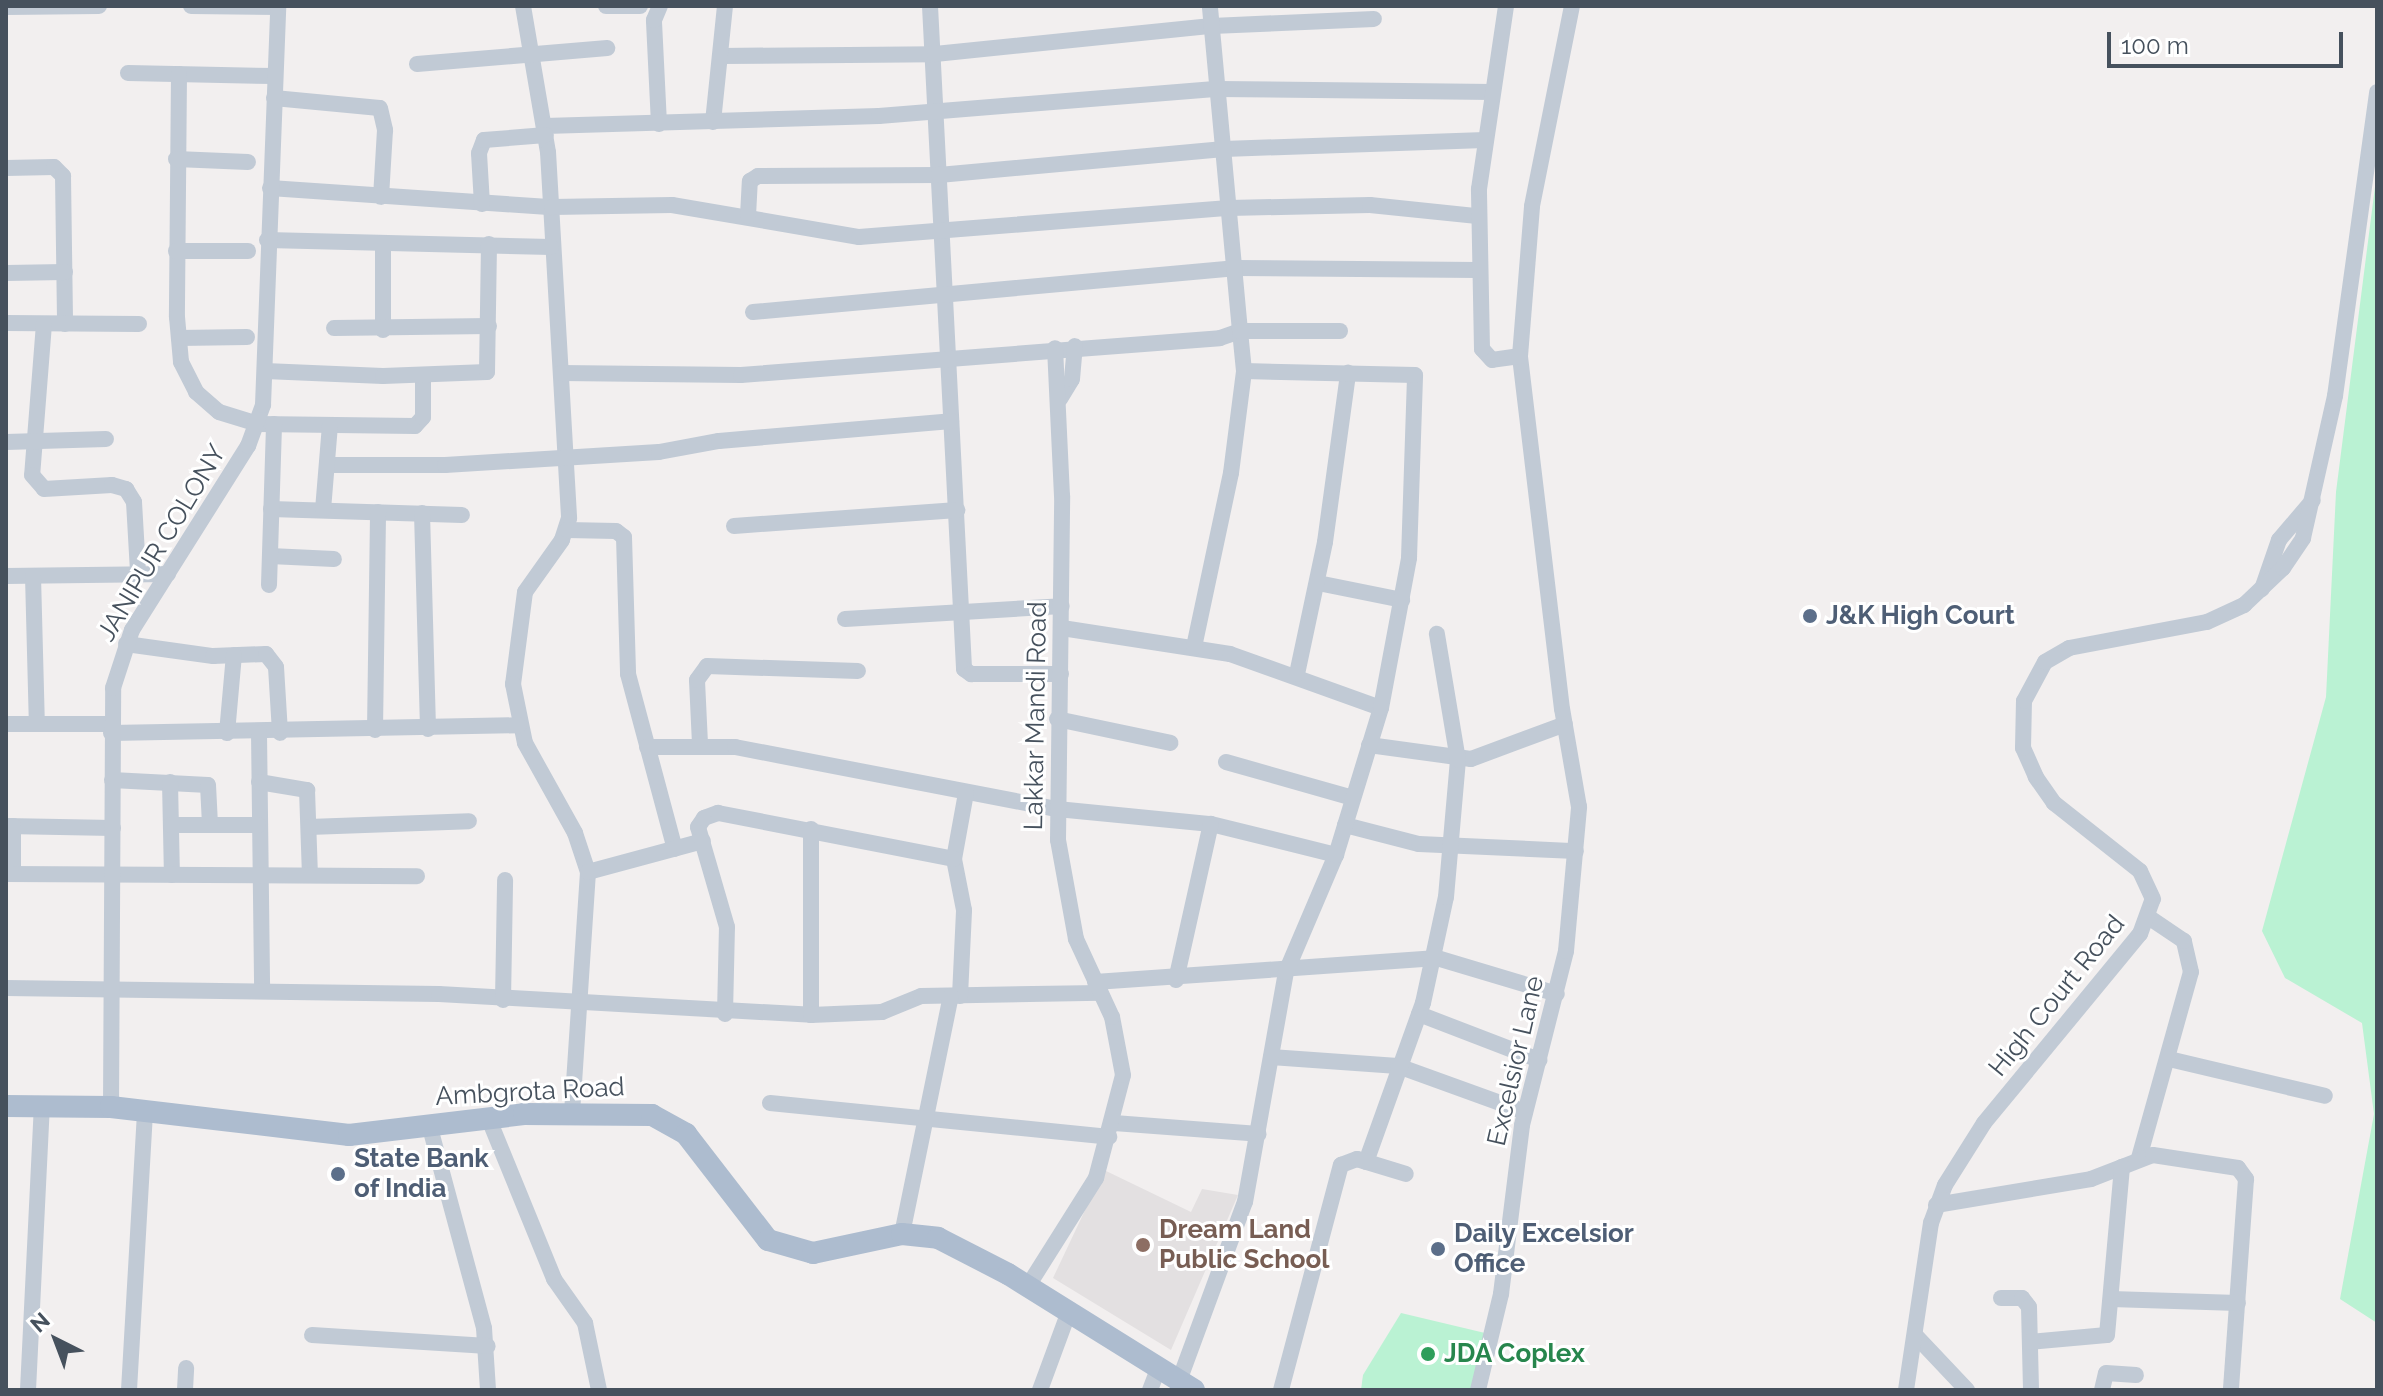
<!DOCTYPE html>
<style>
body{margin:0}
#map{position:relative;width:2383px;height:1396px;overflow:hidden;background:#f2efef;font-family:Raleway,sans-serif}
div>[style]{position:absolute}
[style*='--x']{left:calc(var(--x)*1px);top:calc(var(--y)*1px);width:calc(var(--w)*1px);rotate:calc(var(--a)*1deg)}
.education>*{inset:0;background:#e3e0e1}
.green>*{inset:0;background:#baf2d3}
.minor>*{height:16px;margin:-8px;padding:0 8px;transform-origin:8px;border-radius:8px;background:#c1cad5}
.major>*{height:22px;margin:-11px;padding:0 11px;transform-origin:11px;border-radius:11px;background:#adbccf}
.dots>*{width:22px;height:22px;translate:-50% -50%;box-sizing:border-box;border:4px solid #fff;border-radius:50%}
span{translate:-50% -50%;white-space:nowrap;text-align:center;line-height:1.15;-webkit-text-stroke:6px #fff;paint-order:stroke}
.street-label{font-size:26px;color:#46515d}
.service-label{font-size:26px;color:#4e5e75;font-weight:700}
.left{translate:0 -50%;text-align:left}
.education-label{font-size:26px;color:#785e54;font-weight:700}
.leisure-label{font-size:26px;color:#27864d;font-weight:700}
.frame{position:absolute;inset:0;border:8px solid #46515d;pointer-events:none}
.north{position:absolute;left:16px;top:1300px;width:80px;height:80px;-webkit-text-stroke:6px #fff;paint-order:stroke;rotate:318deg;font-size:22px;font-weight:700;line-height:32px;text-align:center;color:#46515d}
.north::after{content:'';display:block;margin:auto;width:28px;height:36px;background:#46515d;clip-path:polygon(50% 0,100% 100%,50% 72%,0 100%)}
.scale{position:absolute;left:2107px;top:32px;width:236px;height:36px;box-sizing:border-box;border:4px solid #46515d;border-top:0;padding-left:10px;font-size:24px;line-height:28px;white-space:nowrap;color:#46515d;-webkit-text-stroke:6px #fff;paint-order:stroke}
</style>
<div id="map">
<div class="education">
<i style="clip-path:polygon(1104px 1170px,1191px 1212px,1202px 1189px,1238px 1195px,1171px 1350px,1053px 1278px)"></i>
</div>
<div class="green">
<i style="clip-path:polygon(2377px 171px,2377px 1323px,2340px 1299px,2374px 1114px,2362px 1023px,2285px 978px,2262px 931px,2326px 697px,2336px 492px)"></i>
<i style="clip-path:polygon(1401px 1313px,1485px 1333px,1472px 1390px,1361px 1390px,1363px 1375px)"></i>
</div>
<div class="minor">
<i style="--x:191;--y:6;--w:87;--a:0.7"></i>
<i style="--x:523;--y:6;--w:148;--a:80.3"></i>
<i style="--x:548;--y:152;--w:367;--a:86.7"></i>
<i style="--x:569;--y:518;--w:23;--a:108"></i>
<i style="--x:562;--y:540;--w:64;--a:125.4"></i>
<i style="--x:525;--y:592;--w:93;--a:97.4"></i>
<i style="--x:513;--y:684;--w:60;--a:78.5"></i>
<i style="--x:525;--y:743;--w:103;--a:60.9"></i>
<i style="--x:575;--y:833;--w:41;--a:71.6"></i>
<i style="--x:588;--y:872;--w:243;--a:93.8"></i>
<i style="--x:606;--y:6;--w:34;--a:0"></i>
<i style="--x:930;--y:6;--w:664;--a:87.06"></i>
<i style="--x:964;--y:669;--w:9;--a:36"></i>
<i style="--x:971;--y:674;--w:90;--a:0"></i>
<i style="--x:6;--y:7;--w:93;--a:-0.6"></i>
<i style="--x:721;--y:56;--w:214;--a:-0.5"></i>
<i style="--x:935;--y:54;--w:278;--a:-5.8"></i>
<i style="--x:1212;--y:26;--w:162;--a:-2.5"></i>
<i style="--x:417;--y:64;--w:191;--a:-4.8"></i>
<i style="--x:128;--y:73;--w:147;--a:1.2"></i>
<i style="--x:179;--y:74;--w:243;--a:90.5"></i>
<i style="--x:177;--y:317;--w:45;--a:84.9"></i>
<i style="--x:181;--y:362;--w:34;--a:63"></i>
<i style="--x:196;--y:392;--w:30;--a:41"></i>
<i style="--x:219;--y:412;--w:41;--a:17.1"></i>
<i style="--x:258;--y:424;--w:157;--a:0.7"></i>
<i style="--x:415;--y:426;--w:12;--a:-48"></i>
<i style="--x:423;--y:417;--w:41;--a:-90"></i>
<i style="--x:274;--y:98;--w:106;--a:5.4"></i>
<i style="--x:380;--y:108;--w:23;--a:77"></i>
<i style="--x:385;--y:130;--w:67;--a:93.4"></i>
<i style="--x:713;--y:122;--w:117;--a:-84.1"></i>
<i style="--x:659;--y:124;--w:104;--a:-92.8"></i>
<i style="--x:654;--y:20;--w:15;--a:-67"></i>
<i style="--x:545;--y:126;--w:334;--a:-1.7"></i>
<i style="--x:879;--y:116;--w:340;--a:-4.6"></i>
<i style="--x:1218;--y:89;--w:275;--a:0.6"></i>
<i style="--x:176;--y:159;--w:72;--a:2.4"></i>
<i style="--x:6;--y:168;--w:48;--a:-1.2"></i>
<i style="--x:54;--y:167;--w:13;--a:45"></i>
<i style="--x:63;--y:176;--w:148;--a:89.2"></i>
<i style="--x:270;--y:188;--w:283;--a:3.9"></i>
<i style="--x:552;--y:207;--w:120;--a:-1"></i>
<i style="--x:672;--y:205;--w:190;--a:9.7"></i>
<i style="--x:859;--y:237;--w:371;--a:-4.5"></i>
<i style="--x:1229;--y:208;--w:141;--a:-1.2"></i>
<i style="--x:1370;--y:205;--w:108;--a:5.9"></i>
<i style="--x:482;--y:204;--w:51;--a:-93.4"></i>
<i style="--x:479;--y:153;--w:14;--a:-69"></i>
<i style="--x:484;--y:140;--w:62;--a:-4.6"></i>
<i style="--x:748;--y:216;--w:35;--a:-87"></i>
<i style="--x:750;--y:181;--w:9;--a:-32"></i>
<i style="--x:758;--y:176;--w:181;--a:-0.3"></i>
<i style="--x:939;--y:175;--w:286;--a:-5.2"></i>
<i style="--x:1224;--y:149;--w:261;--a:-2"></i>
<i style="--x:267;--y:240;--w:284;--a:1.4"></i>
<i style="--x:383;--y:243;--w:87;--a:90"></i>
<i style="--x:176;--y:251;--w:72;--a:0"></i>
<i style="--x:6;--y:273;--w:59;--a:-1"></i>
<i style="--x:753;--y:312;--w:486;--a:-5.2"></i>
<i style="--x:1237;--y:268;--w:240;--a:0.5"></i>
<i style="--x:6;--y:323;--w:133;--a:0.4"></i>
<i style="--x:44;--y:324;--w:151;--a:94.5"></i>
<i style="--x:32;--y:475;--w:18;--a:49"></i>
<i style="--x:44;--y:489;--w:68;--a:-3.4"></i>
<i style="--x:112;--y:485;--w:15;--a:16"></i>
<i style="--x:126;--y:489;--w:15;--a:58"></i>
<i style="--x:134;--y:502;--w:69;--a:86.7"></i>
<i style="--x:334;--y:328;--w:155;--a:-0.7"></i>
<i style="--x:179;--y:338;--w:68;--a:-0.8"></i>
<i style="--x:1520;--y:356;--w:150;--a:-85.4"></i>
<i style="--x:1532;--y:206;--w:204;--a:-78.7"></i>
<i style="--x:265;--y:371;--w:118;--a:2.4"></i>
<i style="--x:383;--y:376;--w:104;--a:-2.2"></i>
<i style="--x:487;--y:372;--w:128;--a:-89.1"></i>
<i style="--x:561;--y:373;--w:180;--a:0.6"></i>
<i style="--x:741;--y:375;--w:480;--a:-4.4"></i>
<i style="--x:1220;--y:338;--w:21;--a:-19"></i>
<i style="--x:1240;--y:331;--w:326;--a:-95.3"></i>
<i style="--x:1060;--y:399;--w:23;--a:-59"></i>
<i style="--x:1072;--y:379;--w:33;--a:-85"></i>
<i style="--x:6;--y:442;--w:100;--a:-1.7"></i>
<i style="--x:327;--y:465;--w:118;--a:0"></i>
<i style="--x:445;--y:465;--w:214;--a:-3.5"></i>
<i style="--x:659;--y:452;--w:61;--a:-10.4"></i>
<i style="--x:719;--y:441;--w:233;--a:-4.9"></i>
<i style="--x:271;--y:509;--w:191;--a:1.8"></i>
<i style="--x:323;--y:510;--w:85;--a:-85.3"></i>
<i style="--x:422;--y:513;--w:216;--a:88.4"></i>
<i style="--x:734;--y:526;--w:224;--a:-4.1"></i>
<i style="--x:567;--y:530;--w:49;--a:1.2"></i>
<i style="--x:616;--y:531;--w:10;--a:37"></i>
<i style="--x:624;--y:537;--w:137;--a:88.3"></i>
<i style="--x:628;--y:674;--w:181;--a:75"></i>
<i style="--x:270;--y:556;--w:64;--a:2.7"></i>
<i style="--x:6;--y:576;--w:162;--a:-0.7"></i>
<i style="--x:33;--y:576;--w:148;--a:88.5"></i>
<i style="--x:1318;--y:583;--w:86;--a:11.4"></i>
<i style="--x:269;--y:585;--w:161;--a:-88.2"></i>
<i style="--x:2262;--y:589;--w:52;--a:-70.9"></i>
<i style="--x:2279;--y:540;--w:52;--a:-49.6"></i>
<i style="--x:845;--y:619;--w:217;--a:-3.4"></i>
<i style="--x:1062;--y:628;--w:170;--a:8.8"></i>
<i style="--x:1230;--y:654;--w:160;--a:19.7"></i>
<i style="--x:126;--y:644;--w:88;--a:7.9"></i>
<i style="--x:213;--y:656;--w:53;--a:-2.2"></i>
<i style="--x:266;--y:654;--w:16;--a:52"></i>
<i style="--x:276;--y:667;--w:66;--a:86.5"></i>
<i style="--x:1194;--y:647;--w:178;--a:-78"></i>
<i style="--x:1231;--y:473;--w:103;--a:-82.7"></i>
<i style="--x:1244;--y:371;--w:40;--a:-95.7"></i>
<i style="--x:1240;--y:331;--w:100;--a:0"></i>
<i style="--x:1297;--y:674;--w:135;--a:-78"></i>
<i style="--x:1325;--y:542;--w:171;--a:-82.2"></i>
<i style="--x:1057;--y:719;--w:116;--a:11.9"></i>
<i style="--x:6;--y:724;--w:105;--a:0"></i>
<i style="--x:375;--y:730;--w:218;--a:-89.2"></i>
<i style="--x:111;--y:733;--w:408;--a:-1.1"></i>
<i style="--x:227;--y:733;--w:78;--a:-84.9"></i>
<i style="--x:259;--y:733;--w:256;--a:89.3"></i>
<i style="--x:700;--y:744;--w:64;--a:-92.7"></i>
<i style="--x:697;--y:680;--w:17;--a:-54"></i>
<i style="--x:707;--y:666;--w:151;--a:1.9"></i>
<i style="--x:1369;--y:745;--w:103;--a:7.8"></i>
<i style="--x:1471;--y:759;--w:100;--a:-20.4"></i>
<i style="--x:647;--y:747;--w:88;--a:0"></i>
<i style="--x:735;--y:747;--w:328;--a:10.9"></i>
<i style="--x:1057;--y:809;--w:155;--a:5.6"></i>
<i style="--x:1211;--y:824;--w:129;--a:13.9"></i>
<i style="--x:1226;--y:762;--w:132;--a:15.8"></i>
<i style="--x:112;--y:780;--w:96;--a:3"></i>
<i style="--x:208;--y:785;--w:40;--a:87.1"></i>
<i style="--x:170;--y:782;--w:93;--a:88.8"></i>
<i style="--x:259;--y:782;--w:49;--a:9.5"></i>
<i style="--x:307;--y:790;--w:84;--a:88"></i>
<i style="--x:171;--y:825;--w:87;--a:0"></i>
<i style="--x:1345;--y:825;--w:76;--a:14.4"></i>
<i style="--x:1419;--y:844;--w:157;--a:2.6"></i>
<i style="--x:6;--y:826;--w:107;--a:1.1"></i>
<i style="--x:13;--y:826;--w:47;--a:90"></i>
<i style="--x:309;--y:827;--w:160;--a:-2.1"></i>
<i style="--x:811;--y:829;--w:186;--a:90"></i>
<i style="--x:588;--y:872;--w:119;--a:-15.1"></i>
<i style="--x:6;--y:874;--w:411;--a:0.3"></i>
<i style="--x:1176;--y:980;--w:160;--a:-77.4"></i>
<i style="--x:1095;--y:982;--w:343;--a:-4"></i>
<i style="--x:1437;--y:958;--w:125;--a:16.7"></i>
<i style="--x:6;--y:988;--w:433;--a:0.8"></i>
<i style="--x:439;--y:994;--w:373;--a:3.2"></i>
<i style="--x:811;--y:1015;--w:71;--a:-2.4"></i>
<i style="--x:882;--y:1012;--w:42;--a:-22.3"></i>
<i style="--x:921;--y:996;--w:179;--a:-1"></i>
<i style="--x:960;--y:996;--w:86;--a:-87.3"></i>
<i style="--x:964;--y:910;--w:52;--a:-101.1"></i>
<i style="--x:954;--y:859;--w:67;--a:-79.7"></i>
<i style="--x:503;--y:1000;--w:120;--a:-89"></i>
<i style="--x:725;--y:1014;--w:87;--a:-88.7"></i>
<i style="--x:727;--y:927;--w:104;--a:-106.2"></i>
<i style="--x:698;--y:827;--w:11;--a:-56"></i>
<i style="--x:704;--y:818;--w:15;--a:-20"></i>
<i style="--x:718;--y:813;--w:240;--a:11"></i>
<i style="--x:1419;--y:1014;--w:129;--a:21"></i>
<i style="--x:1271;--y:1057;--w:127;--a:4.1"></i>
<i style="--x:1398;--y:1066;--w:135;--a:19.9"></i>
<i style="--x:2169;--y:1059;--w:160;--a:13.3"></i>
<i style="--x:770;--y:1103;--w:341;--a:5.7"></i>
<i style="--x:111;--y:1107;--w:419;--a:-89.7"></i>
<i style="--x:113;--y:688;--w:61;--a:-71.9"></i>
<i style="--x:132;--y:630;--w:218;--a:-57.8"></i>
<i style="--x:248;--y:446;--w:44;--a:-69.9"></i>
<i style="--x:263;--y:405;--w:399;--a:-87.8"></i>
<i style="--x:488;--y:1117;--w:175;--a:67.8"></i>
<i style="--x:554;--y:1279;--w:54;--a:54.8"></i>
<i style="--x:585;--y:1323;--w:68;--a:78.2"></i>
<i style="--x:1114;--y:1123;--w:145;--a:4.3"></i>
<i style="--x:429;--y:1124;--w:211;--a:74.9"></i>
<i style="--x:484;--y:1328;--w:62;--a:86.3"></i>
<i style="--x:2139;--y:1158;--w:193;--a:-74.4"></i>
<i style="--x:2191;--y:972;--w:32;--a:-103"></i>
<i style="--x:2184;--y:941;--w:41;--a:-145.9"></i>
<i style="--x:1366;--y:1162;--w:169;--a:-70.3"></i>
<i style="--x:1423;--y:1003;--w:108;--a:-77.8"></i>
<i style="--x:1446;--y:897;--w:138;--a:-85"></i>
<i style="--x:1458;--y:760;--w:128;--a:-99.5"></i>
<i style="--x:1936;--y:1205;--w:157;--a:-9.5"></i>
<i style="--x:2091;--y:1179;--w:66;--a:-21.2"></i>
<i style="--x:2153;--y:1155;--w:86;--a:8.7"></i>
<i style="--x:2238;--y:1168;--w:14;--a:54"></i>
<i style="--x:2246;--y:1179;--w:212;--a:94.1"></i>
<i style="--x:902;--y:1234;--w:243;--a:-78.4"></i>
<i style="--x:1028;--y:1286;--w:128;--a:-57.8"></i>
<i style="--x:1096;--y:1178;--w:106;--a:-75.3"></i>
<i style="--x:1123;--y:1075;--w:59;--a:-100.7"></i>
<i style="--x:1112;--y:1017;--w:86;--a:-114.8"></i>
<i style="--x:1076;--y:939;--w:101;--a:-100.3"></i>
<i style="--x:1058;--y:840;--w:344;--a:-89.3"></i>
<i style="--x:1062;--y:496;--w:148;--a:-92.7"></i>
<i style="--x:2001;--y:1298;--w:21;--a:0"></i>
<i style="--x:2022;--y:1298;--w:11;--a:52"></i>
<i style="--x:2029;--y:1307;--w:83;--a:88.6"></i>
<i style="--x:2111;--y:1299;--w:127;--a:1.8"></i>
<i style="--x:312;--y:1335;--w:176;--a:3.6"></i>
<i style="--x:1915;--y:1335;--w:76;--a:46.6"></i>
<i style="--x:2030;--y:1342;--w:77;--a:-5.2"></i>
<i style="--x:2107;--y:1335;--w:169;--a:-84.9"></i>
<i style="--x:1179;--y:1381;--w:191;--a:-69.8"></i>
<i style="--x:1245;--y:1202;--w:234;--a:-79.9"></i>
<i style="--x:1286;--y:972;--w:127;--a:-66.9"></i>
<i style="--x:1336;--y:855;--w:154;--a:-73"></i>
<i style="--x:1381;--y:708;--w:153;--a:-79.4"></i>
<i style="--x:1409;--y:558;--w:183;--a:-88.1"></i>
<i style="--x:1415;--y:375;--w:171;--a:-178.7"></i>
<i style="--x:28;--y:1390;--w:284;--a:-87.2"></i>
<i style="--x:129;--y:1390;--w:279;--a:-86.7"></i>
<i style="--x:185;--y:1390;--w:22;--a:-87"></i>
<i style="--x:1040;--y:1390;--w:84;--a:-69.8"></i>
<i style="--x:1150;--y:1390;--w:25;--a:-69"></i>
<i style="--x:1281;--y:1390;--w:233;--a:-75.1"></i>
<i style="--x:1341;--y:1165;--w:17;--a:-21"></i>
<i style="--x:1357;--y:1159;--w:51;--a:17"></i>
<i style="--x:1478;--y:1390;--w:99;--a:-76.5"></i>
<i style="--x:1501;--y:1294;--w:170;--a:-82.9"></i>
<i style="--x:1522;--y:1125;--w:179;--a:-75.8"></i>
<i style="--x:1566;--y:951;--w:145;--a:-84.8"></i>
<i style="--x:1579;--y:807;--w:99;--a:-99.8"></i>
<i style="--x:1562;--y:709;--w:355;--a:-96.8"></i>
<i style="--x:1520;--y:356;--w:28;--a:172"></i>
<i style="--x:1492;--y:360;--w:15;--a:-132"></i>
<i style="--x:1482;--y:349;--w:160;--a:-91.1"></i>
<i style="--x:1479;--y:189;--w:185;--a:-81.6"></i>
<i style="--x:1906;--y:1390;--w:169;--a:-81.5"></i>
<i style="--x:1931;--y:1223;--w:40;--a:-69.8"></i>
<i style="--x:1945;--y:1185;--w:73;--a:-57.8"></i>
<i style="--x:1984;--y:1123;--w:245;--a:-50.5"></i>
<i style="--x:2140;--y:934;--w:37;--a:-70"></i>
<i style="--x:2153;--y:899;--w:31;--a:-115"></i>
<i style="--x:2140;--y:871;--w:110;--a:-141.7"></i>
<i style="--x:2054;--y:803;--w:32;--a:-125"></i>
<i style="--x:2036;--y:777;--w:32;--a:-114"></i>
<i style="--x:2023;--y:748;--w:47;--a:-88.8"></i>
<i style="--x:2024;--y:701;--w:44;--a:-61.7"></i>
<i style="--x:2045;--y:662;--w:28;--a:-30"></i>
<i style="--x:2069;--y:648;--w:140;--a:-10.7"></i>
<i style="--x:2207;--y:622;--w:41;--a:-24.7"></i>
<i style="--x:2244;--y:605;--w:54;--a:-43.5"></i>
<i style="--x:2283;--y:568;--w:36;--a:-56"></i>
<i style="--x:2303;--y:538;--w:146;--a:-77.3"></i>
<i style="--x:2335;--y:396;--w:307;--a:-82.1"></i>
<i style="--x:2102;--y:1390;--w:17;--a:-77"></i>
<i style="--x:2106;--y:1373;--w:30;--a:4"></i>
</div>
<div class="major">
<i style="--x:6;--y:1106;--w:105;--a:0.5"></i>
<i style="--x:111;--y:1107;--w:240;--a:6.7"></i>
<i style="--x:349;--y:1135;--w:176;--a:-6.8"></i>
<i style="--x:524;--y:1114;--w:128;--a:0.4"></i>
<i style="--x:652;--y:1115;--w:39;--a:29"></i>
<i style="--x:686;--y:1134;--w:134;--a:52.3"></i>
<i style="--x:768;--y:1240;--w:47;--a:16.1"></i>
<i style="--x:813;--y:1253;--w:91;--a:-12.1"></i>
<i style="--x:902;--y:1234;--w:36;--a:6"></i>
<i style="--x:938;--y:1238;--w:79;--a:27.2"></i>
<i style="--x:1008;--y:1274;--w:219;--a:31.9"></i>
</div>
<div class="dots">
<i style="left:1810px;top:616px;background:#5c6f8a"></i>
<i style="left:338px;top:1174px;background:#5c6f8a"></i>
<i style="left:1143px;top:1245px;background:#8d6e63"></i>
<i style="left:1438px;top:1249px;background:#5c6f8a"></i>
<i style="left:1428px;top:1354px;background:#2e9e5b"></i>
</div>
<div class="street-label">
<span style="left:162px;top:543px;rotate:-59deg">JANIPUR COLONY</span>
<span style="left:1036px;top:716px;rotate:-89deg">Lakkar Mandi Road</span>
<span style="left:2057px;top:996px;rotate:-51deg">High Court Road</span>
<span style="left:1516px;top:1061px;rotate:-77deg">Excelsior Lane</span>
<span style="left:530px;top:1092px;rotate:-3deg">Ambgrota Road</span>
</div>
<div class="service-label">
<span class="left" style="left:1826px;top:616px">J&amp;K High Court</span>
<span class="left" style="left:354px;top:1174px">State Bank<br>of India</span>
<span class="left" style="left:1454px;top:1249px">Daily Excelsior<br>Office</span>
</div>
<div class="education-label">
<span class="left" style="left:1159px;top:1245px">Dream Land<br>Public School</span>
</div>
<div class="leisure-label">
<span class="left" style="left:1444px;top:1354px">JDA Coplex</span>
</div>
<div class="frame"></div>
<div class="north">N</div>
<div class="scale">100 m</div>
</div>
